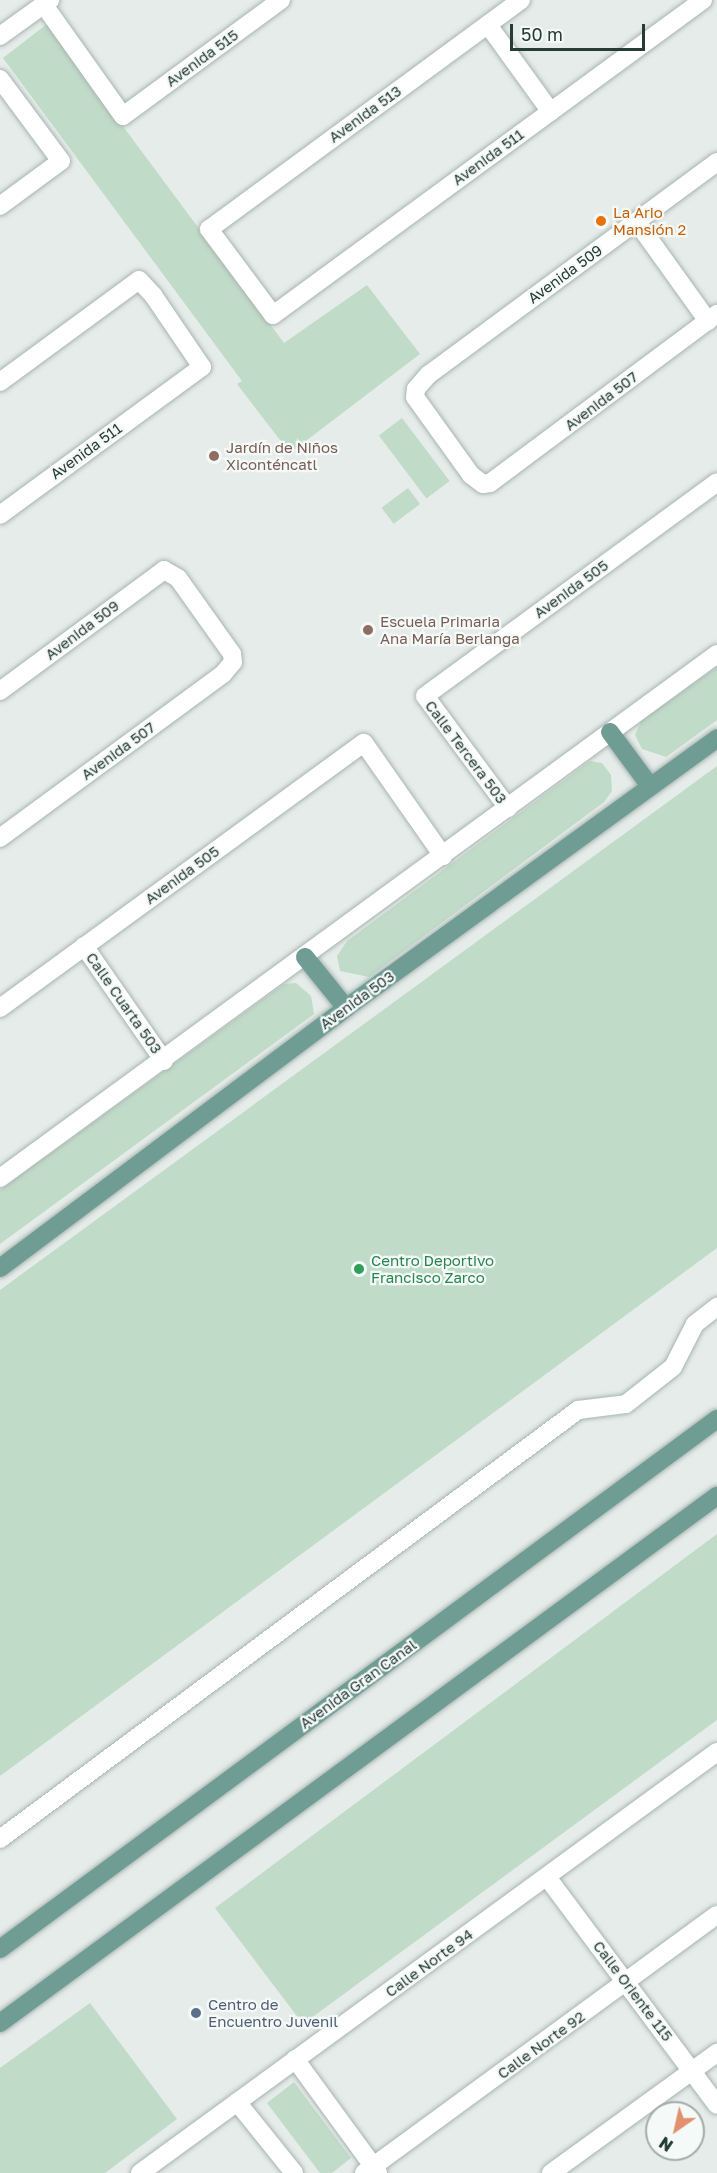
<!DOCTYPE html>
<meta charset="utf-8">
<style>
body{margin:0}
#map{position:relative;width:717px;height:2173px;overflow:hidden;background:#e5ece9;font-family:"Golos Text",sans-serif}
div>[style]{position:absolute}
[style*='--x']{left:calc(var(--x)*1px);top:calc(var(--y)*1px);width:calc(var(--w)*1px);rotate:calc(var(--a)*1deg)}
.green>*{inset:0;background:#c1dbc9;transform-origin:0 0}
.roads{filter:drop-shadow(0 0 2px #a8b4b0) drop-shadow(0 0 2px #a8b4b0)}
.minor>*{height:18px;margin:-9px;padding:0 9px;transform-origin:9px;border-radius:9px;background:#fff}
.major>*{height:18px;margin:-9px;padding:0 9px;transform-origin:9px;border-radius:9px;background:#6f9c93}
.dots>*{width:16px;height:16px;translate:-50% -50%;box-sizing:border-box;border:3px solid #f5f9f7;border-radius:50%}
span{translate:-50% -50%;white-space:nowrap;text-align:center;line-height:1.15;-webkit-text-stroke:4.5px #f5f9f7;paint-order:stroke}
.street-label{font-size:15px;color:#263c37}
.food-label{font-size:15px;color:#c56008}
.left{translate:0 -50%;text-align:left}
.education-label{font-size:15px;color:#785e54}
.leisure-label{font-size:15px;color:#27864d}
.service-label{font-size:15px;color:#4e5e75}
.north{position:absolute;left:645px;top:2101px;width:60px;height:60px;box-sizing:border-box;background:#f5f9f7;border:2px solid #a2adaa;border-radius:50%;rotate:214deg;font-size:16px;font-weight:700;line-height:24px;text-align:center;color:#263c37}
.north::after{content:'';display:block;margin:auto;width:21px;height:27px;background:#e1916e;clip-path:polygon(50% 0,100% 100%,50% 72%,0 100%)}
.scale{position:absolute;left:510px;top:24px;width:135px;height:27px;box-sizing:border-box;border:3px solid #263c37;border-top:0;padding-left:8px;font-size:18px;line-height:21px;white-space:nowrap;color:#263c37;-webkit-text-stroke:4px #f5f9f7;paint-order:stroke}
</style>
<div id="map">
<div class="green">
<i style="clip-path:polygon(47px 24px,284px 343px,367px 285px,420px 354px,290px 453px,237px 384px,242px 381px,3px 58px)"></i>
<i style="left:402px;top:418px;width:79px;height:29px;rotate:53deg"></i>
<i style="left:408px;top:488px;width:20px;height:33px;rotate:53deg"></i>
<i style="clip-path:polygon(717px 667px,717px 720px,666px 757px,642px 749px,635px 735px,641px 721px)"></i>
<i style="clip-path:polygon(590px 761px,602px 763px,611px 775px,612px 791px,604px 802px,369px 977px,340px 971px,337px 956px,347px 941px)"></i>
<i style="clip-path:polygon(717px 766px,717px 1248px,0 1776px,0 1290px)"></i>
<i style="clip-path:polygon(296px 983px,311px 996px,314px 1014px,0 1244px,0 1190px,284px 984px)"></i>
<i style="clip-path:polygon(717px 1534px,717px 1720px,303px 2024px,215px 1908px)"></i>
<i style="clip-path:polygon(90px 2003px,177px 2119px,105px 2173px,0 2173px,0 2068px)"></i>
<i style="clip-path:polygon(294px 2082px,351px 2158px,332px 2173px,320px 2173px,267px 2103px)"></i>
</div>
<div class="roads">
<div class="minor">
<i style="--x:521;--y:0;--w:387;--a:143.7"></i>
<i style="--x:209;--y:229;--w:107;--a:53.3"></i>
<i style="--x:273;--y:315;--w:533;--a:-36.22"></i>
<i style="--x:44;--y:5;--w:136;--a:54.6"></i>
<i style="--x:123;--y:116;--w:196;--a:-36.3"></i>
<i style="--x:488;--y:25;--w:107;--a:54.1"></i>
<i style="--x:0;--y:36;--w:62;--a:-35.8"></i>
<i style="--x:0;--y:79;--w:102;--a:53.4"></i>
<i style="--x:61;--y:161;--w:76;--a:143.6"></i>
<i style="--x:717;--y:162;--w:358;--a:143.6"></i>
<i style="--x:429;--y:374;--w:20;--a:131"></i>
<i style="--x:416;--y:389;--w:8;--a:97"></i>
<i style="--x:415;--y:397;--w:96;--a:54.3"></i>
<i style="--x:471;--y:475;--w:15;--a:37"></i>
<i style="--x:483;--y:484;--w:7;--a:-8"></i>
<i style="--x:490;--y:483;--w:283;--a:-36.7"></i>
<i style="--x:637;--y:222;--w:122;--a:54.4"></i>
<i style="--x:0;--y:382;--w:172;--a:-36.3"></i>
<i style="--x:139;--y:280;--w:21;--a:47"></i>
<i style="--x:153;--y:295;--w:87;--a:55.8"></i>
<i style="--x:202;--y:367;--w:250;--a:143.8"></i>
<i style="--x:0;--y:691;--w:204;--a:-36.4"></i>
<i style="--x:164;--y:570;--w:16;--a:30"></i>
<i style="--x:178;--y:578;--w:93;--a:54.6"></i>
<i style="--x:232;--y:654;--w:8;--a:83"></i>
<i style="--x:233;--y:662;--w:16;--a:130"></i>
<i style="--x:223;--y:674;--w:277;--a:143.7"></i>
<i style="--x:508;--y:808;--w:139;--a:-126.5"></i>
<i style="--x:425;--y:696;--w:362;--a:-36.2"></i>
<i style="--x:84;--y:946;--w:140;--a:55.2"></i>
<i style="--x:0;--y:1008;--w:450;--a:-36.1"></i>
<i style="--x:364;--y:743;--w:138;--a:55"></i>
<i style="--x:0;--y:1178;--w:888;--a:-36.16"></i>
<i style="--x:0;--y:1839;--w:720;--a:-36.58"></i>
<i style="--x:578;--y:1410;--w:48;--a:-7.1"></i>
<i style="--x:626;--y:1404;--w:60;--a:-38.2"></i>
<i style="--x:673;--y:1367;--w:48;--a:-62.9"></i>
<i style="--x:695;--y:1324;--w:28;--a:-38"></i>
<i style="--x:547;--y:1877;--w:284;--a:53.3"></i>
<i style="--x:295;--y:2059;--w:141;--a:53.9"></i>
<i style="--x:237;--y:2102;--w:91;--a:51.2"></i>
<i style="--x:140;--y:2173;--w:714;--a:-36.12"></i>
<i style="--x:364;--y:2173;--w:437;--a:-36.2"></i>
<i style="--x:551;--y:2173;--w:205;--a:-35.9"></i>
</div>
<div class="major">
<i style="--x:610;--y:732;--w:67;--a:53.5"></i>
<i style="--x:305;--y:957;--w:65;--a:51.2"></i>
<i style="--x:0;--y:1268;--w:433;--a:-36.9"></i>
<i style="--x:346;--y:1008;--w:459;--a:-36"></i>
<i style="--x:0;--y:1949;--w:892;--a:-36.47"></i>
<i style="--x:0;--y:2023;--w:890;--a:-36.32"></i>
</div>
</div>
<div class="dots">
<i style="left:601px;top:221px;background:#e8710a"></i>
<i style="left:214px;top:456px;background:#8d6e63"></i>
<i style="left:368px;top:630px;background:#8d6e63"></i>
<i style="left:359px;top:1269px;background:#2e9e5b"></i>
<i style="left:196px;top:2013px;background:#5c6f8a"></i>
</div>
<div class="street-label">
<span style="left:202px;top:58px;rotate:-36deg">Avenida 515</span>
<span style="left:365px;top:114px;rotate:-36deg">Avenida 513</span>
<span style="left:488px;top:157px;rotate:-36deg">Avenida 511</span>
<span style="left:565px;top:274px;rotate:-36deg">Avenida 509</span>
<span style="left:601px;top:401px;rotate:-37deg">Avenida 507</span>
<span style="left:86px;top:451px;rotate:-36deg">Avenida 511</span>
<span style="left:571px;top:589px;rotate:-36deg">Avenida 505</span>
<span style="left:82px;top:630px;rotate:-37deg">Avenida 509</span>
<span style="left:118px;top:751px;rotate:-36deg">Avenida 507</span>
<span style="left:466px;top:752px;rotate:53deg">Calle Tercera 503</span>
<span style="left:182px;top:875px;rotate:-36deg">Avenida 505</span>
<span style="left:357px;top:1000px;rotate:-36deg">Avenida 503</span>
<span style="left:124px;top:1003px;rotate:55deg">Calle Cuarta 503</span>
<span style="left:358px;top:1684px;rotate:-36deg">Avenida Gran Canal</span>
<span style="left:429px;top:1963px;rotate:-36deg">Calle Norte 94</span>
<span style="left:633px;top:1991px;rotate:53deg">Calle Oriente 115</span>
<span style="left:541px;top:2045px;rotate:-36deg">Calle Norte 92</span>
</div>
<div class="food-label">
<span class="left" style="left:613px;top:221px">La Ario<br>Mansión 2</span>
</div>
<div class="education-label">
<span class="left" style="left:226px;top:456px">Jardín de Niños<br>Xiconténcatl</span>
<span class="left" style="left:380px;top:630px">Escuela Primaria<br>Ana María Berlanga</span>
</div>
<div class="leisure-label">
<span class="left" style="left:371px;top:1269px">Centro Deportivo<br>Francisco Zarco</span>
</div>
<div class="service-label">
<span class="left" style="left:208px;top:2013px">Centro de<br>Encuentro Juvenil</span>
</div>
<div class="north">N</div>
<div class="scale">50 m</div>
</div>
